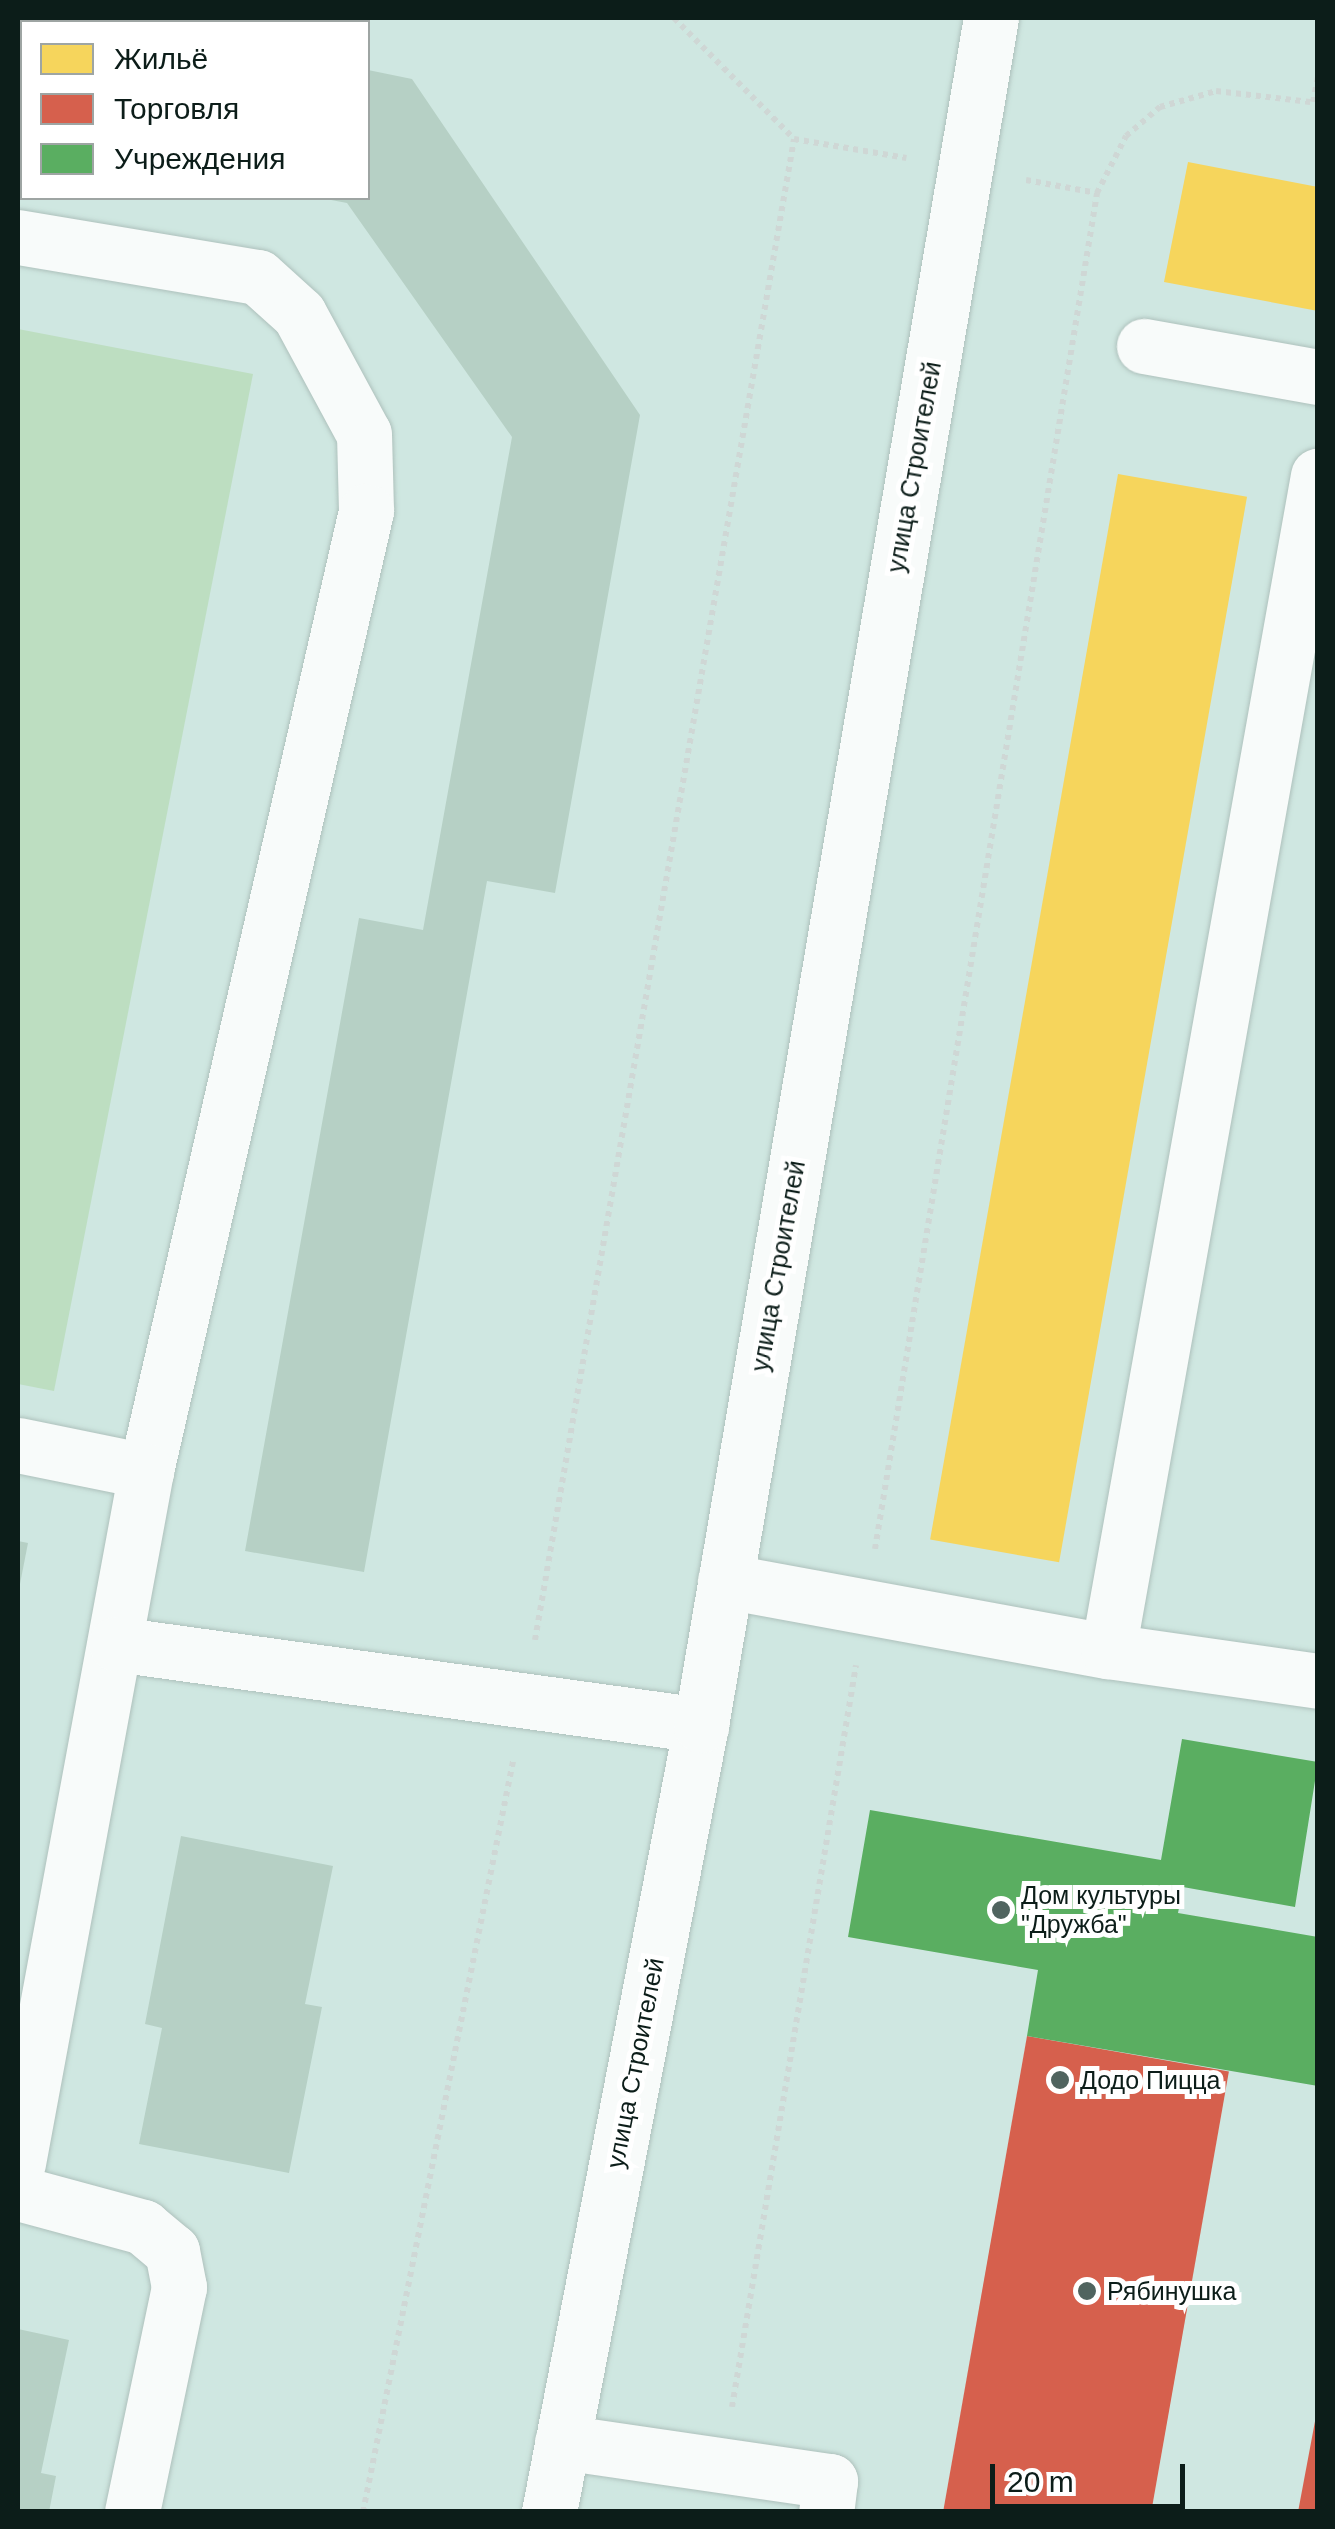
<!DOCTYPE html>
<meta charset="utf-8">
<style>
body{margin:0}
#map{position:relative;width:1335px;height:2529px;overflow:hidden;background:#cfe7e1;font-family:Helvetica,sans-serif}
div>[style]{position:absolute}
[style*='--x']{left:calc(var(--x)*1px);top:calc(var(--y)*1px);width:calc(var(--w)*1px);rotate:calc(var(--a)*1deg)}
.green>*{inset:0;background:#bddec1}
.homes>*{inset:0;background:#f6d55c;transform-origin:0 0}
.shops>*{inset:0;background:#d6604d;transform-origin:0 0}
.public>*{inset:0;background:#5aae61}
.building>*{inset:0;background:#b6d0c5}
.path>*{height:6px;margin-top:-3px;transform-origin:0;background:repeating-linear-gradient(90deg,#cfd7d5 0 5px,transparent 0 10px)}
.roads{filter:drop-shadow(0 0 2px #aec1bc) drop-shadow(0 0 2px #aec1bc)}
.minor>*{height:55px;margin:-27.5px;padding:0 27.5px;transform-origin:27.5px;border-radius:27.5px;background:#f8fbfa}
.dots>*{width:28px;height:28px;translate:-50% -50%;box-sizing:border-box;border:5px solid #fff;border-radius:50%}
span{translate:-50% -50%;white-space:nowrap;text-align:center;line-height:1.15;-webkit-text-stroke:10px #fff;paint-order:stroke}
.street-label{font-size:25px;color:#0c1d19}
.poi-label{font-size:25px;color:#0c1d19}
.left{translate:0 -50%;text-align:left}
.frame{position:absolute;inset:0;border:20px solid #0c1d19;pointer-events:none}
.legend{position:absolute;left:20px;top:20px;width:350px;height:180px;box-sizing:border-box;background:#fff;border:2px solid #9ea5a3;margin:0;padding:12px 18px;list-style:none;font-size:30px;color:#0c1d19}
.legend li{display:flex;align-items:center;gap:20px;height:50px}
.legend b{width:50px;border:2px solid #9ea5a3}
.scale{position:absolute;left:990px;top:2464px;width:195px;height:45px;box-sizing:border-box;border:5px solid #0c1d19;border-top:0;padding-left:12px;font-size:30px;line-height:35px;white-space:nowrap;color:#0c1d19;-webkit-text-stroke:8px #fff;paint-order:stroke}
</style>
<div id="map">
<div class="green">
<i style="clip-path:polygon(18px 329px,253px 374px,54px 1391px,18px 1384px)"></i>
</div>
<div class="homes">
<i style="clip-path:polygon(1188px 162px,1318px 187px,1318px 311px,1164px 282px)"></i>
<i style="left:1118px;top:474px;width:131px;height:1082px;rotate:10deg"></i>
</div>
<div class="shops">
<i style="left:1027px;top:2036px;width:205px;height:483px;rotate:10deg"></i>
<i style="clip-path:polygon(1316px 2416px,1318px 2512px,1298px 2512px)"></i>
</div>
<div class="public">
<i style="clip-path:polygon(1182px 1739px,1318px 1762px,1295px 1907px,1183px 1887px,1178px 1913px,1318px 1937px,1318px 2086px,1027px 2036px,1038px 1970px,848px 1937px,870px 1810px,1161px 1860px)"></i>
</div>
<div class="building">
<i style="clip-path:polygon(18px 18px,103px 21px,22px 22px,22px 142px,18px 141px)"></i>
<i style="clip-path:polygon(368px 70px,412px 79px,640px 415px,555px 893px,487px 881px,364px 1572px,245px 1551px,359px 918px,423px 930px,512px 437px,347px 203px,326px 199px,368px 198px)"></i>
<i style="clip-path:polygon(18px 1541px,28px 1543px,19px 1589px,18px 1589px)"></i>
<i style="clip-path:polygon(181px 1836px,333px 1866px,305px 2004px,322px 2007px,289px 2173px,139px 2144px,162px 2028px,145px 2024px)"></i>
<i style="clip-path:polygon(18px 2329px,69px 2340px,41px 2473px,56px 2476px,49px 2512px,18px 2512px)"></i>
</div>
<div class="path">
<i style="--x:674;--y:18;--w:170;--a:45.2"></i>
<i style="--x:794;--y:139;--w:114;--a:9.6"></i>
<i style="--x:1313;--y:102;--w:26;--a:-79"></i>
<i style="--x:1026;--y:180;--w:72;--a:10.4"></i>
<i style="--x:875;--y:1549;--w:1374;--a:-80.7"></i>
<i style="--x:1097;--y:193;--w:64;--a:-63"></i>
<i style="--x:1126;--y:136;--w:45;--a:-40.5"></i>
<i style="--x:1160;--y:107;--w:58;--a:-15.9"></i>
<i style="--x:1216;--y:91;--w:103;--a:6.7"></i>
<i style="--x:535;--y:1640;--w:1523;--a:-80.21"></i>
<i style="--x:732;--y:2407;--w:752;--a:-80.51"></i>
<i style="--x:363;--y:2512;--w:766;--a:-78.7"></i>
</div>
<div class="roads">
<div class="minor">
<i style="--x:18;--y:237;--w:243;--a:9.5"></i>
<i style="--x:258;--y:277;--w:55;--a:42.1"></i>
<i style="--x:299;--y:314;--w:136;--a:61.6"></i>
<i style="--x:364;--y:434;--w:77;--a:88.5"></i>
<i style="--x:366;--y:511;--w:985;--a:102.91"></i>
<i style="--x:146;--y:1471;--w:704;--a:100.48"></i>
<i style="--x:1144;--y:346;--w:177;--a:10.1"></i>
<i style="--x:18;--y:1445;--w:131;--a:11.5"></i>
<i style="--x:725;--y:1581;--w:389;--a:10.4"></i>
<i style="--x:1108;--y:1651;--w:1194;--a:-79.87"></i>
<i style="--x:116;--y:1644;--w:591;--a:7.88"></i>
<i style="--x:1108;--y:1651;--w:212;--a:8.1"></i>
<i style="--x:18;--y:2193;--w:130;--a:15.2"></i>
<i style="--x:143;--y:2227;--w:38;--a:40"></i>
<i style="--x:172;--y:2251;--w:37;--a:79"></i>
<i style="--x:179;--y:2287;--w:230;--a:101.8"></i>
<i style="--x:562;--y:2442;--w:271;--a:8.3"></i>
<i style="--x:830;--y:2481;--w:31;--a:97"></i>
<i style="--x:549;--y:2512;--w:802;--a:-79.07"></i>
<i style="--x:701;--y:1725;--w:1731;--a:-80.36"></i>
</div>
</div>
<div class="dots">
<i style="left:1001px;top:1910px;background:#50645f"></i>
<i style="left:1060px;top:2080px;background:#50645f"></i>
<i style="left:1087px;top:2291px;background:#50645f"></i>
</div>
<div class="street-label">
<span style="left:914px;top:467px;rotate:-80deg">улица Строителей</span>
<span style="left:778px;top:1266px;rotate:-80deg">улица Строителей</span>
<span style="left:635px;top:2063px;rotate:-79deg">улица Строителей</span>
</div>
<div class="poi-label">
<span class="left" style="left:1021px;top:1910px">Дом культуры<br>"Дружба"</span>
<span class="left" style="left:1080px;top:2080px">Додо Пицца</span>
<span class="left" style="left:1107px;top:2291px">Рябинушка</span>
</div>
<div class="frame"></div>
<ul class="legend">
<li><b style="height:28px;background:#f6d55c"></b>Жильё</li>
<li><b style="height:28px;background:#d6604d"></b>Торговля</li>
<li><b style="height:28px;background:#5aae61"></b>Учреждения</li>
</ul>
<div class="scale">20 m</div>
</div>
